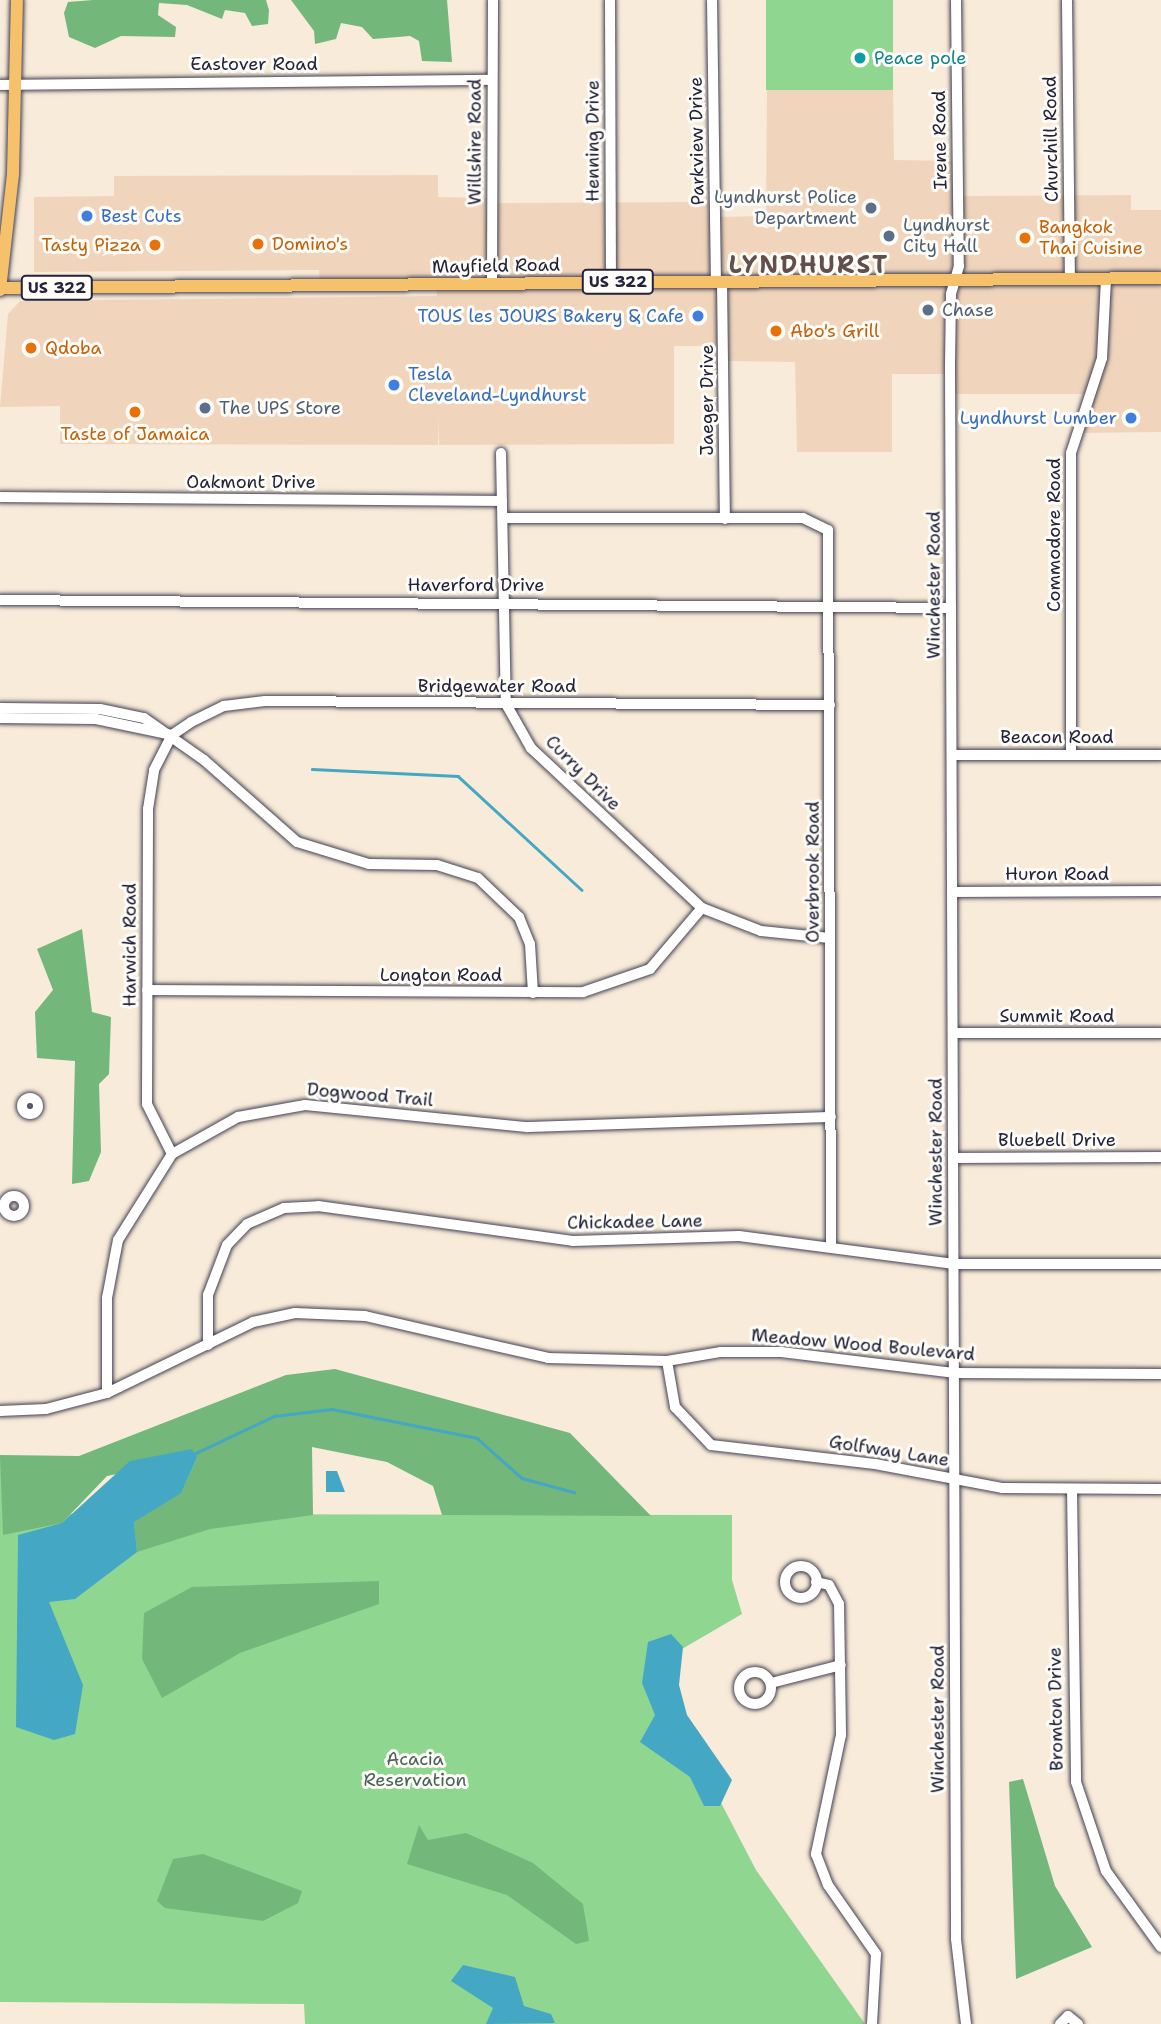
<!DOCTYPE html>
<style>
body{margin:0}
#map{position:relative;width:1161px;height:2024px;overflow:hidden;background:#f8ebd9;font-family:"Shantell Sans",sans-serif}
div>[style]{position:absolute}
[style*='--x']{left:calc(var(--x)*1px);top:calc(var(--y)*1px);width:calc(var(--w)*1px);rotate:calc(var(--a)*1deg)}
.built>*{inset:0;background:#f0d5bc}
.green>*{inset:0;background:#8fd691;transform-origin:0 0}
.forest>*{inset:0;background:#73b77b}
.water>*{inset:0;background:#44a7c4}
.stream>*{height:2.5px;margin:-1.25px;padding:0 1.25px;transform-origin:1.25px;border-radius:1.25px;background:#44a7c4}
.roads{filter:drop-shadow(0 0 2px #424053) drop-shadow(0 0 2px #424053)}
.minor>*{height:10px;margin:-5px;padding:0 5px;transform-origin:5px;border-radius:5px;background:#fff}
.minor>.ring{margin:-5px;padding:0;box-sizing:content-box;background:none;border:10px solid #fff;border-radius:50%}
.major>*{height:12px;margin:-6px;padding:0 6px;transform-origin:6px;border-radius:6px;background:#f5c16b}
.dots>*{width:19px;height:19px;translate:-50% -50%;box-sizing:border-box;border:4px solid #fdfcf7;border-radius:50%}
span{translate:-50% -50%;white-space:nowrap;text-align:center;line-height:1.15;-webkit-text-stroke:6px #fdfcf7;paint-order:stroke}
.shield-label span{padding:2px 5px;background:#fdfcf7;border:2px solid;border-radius:5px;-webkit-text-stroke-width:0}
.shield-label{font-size:16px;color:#22223b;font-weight:700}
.culture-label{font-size:18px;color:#0d838f}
.left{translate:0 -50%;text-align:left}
.street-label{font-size:18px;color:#22223b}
.service-label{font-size:18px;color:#4e5e75}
.right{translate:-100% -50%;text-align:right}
.shop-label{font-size:18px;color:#366cbe}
.food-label{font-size:18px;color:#c56008}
.park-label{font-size:18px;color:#486159}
.district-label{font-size:24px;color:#624e4b;font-weight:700;letter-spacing:2px}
</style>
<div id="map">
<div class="built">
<i style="clip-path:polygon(767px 90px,893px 90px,894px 160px,958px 161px,958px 196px,1131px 195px,1131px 210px,1161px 210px,1161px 432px,1075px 433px,1090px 394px,950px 394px,950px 374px,892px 374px,892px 452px,797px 452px,795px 362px,724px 361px,723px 346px,674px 346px,674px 444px,439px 445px,438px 416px,438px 445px,60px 444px,60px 406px,0 407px,8px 314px,20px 301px,437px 296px,436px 285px,320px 285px,319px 270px,34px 272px,34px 197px,114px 196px,114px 176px,438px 175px,438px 197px,492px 198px,493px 203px,715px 202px,716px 217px,766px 216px)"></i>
</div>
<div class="green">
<i style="left:766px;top:0;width:127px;height:90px"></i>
<i style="clip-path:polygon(0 1455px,65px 1514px,732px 1515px,732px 1580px,742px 1614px,682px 1649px,669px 1703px,756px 1870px,865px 2024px,305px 2024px,304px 2004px,0 2002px)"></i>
</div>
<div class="forest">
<i style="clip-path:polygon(93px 0,266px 0,269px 10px,268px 24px,252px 26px,245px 13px,225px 10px,222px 19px,187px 5px,159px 3px,158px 15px,176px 27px,175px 37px,121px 36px,95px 48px,69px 37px,64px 13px,68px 2px)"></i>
<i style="clip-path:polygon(291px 0,447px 0,452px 62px,422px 61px,419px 41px,410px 36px,373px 39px,362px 27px,341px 23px,336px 39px,315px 44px,314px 31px)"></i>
<i style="clip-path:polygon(82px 929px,92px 1012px,111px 1017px,109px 1074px,99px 1084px,101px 1152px,89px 1181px,72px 1184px,75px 1061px,37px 1058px,35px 1012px,53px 990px,37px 949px)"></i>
<i style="clip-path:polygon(335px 1369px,570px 1433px,651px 1516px,442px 1515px,433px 1486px,387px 1462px,312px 1447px,313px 1515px,210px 1529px,137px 1552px,134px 1522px,184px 1486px,197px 1458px,107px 1476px,62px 1523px,3px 1535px,0 1455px,79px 1456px,286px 1375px)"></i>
<i style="clip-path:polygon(379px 1581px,379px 1604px,240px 1653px,162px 1698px,142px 1659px,144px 1613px,192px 1587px)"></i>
<i style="clip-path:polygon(1023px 1779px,1055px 1886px,1092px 1947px,1016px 1979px,1009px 1782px)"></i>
<i style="clip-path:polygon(419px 1825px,428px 1840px,466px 1833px,533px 1863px,583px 1904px,589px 1941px,576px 1944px,507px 1895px,407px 1864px)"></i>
<i style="clip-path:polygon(203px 1854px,302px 1891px,298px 1903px,263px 1921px,165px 1908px,157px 1901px,173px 1859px)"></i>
</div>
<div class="water">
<i style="clip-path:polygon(192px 1449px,197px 1458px,181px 1493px,134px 1522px,137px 1552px,75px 1599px,49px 1602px,83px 1685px,75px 1734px,54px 1740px,16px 1727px,18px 1535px,62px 1523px,130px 1461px)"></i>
<i style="clip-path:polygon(326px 1471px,337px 1471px,345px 1492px,326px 1492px)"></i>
<i style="clip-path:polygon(671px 1634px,683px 1647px,679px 1685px,687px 1715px,732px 1780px,720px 1806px,704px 1806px,690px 1777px,640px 1742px,655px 1715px,642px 1683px,648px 1642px)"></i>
<i style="clip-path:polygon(463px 1965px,515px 1977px,524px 2006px,551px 2014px,555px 2023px,486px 2024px,493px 2008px,451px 1981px)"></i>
</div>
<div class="stream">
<i style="--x:312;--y:769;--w:146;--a:2.7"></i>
<i style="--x:458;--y:776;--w:168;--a:42.6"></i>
<i style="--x:194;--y:1454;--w:89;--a:-25.4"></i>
<i style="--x:274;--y:1416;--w:58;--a:-6.9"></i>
<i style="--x:332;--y:1409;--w:148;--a:11.3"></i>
<i style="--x:477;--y:1438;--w:60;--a:41.6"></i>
<i style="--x:522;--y:1478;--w:54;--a:15.1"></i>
</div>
<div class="roads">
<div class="minor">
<i style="--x:610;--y:0;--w:283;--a:89.8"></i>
<i style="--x:712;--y:0;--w:282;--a:89.2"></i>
<i style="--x:956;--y:0;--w:266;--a:89.4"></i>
<i style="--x:959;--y:266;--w:29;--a:106"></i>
<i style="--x:951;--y:294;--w:71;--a:90.8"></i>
<i style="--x:950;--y:365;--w:1574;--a:89.78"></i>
<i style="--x:956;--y:1939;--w:86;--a:83.3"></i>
<i style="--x:1067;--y:0;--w:278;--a:89.4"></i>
<i style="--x:0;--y:85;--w:492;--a:-0.6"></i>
<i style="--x:722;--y:281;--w:238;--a:89.3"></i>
<i style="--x:492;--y:284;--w:284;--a:-89.8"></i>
<i style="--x:501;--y:453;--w:251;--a:88.9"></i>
<i style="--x:506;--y:704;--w:51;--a:60.4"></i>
<i style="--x:531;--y:748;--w:234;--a:43.1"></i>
<i style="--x:702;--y:908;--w:63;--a:21.3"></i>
<i style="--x:761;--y:931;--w:69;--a:5.8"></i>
<i style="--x:0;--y:497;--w:502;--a:0.46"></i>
<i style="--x:503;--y:518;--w:300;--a:0"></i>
<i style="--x:803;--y:518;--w:28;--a:26"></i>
<i style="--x:828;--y:530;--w:713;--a:89.76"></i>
<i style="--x:0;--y:600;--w:951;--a:0.48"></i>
<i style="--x:0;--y:708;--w:100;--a:0.6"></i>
<i style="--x:100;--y:709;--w:45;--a:11.6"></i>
<i style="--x:144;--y:718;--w:73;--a:35"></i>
<i style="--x:204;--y:760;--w:124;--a:41.4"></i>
<i style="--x:297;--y:842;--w:75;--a:17"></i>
<i style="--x:369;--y:864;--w:68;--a:0.8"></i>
<i style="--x:437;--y:865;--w:43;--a:17.6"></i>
<i style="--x:478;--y:878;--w:57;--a:43.6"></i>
<i style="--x:519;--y:917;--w:29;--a:68"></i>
<i style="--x:530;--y:944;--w:49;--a:86.5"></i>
<i style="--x:0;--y:718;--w:96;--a:0.6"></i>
<i style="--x:96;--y:719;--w:78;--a:11.9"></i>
<i style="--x:952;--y:755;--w:209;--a:0"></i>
<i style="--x:1071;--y:755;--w:302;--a:-90"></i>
<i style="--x:1071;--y:453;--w:100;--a:-71.9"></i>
<i style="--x:1102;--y:358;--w:80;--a:-87.1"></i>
<i style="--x:954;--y:892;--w:207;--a:-0.3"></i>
<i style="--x:147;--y:990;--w:436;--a:0.3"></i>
<i style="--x:583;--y:992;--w:71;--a:-18.9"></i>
<i style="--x:650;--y:969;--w:80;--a:-49.6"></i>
<i style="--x:953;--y:1033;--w:208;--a:0"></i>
<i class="ring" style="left:22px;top:1098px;width:6px;height:6px"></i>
<i style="--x:172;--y:1154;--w:56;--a:-116.6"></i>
<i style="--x:147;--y:1104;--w:295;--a:-89.8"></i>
<i style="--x:148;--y:809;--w:39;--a:-81"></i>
<i style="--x:154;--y:770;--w:39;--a:-63"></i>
<i style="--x:172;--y:735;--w:23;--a:-34"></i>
<i style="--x:191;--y:722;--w:37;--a:-26"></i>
<i style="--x:224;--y:706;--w:41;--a:-7"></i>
<i style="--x:265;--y:701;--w:565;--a:0.41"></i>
<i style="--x:953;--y:1158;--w:208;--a:-0.3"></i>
<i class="ring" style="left:4px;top:1196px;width:10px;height:10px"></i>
<i style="--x:208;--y:1345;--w:50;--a:-90"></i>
<i style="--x:208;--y:1295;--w:53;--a:-69.2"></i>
<i style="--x:227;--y:1245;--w:29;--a:-46"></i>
<i style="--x:247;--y:1224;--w:40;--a:-23.4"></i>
<i style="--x:284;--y:1208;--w:34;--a:-3"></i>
<i style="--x:318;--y:1206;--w:257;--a:7.8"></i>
<i style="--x:573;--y:1241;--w:166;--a:-1.7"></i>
<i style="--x:739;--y:1236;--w:217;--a:7.4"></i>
<i style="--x:954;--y:1264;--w:207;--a:0"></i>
<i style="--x:667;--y:1361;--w:47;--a:80.1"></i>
<i style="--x:675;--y:1407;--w:52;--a:46.5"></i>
<i style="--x:711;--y:1445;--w:165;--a:6.6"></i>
<i style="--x:875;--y:1464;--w:129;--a:10.7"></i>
<i style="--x:1002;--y:1488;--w:159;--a:0.4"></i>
<i style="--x:107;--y:1393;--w:95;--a:-90"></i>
<i style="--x:107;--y:1298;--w:59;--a:-79.3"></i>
<i style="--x:118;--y:1240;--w:102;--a:-57.9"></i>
<i style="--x:172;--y:1154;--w:76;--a:-29.3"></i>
<i style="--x:238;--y:1117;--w:68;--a:-10.2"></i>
<i style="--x:305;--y:1105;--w:223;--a:5.7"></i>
<i style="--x:527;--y:1127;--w:304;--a:-1.9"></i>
<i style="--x:0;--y:1411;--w:46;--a:-2.5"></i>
<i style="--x:46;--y:1409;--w:63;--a:-14.7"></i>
<i style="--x:107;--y:1393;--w:162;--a:-25.9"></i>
<i style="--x:253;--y:1322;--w:43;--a:-12.1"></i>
<i style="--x:295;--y:1313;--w:70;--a:2.5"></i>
<i style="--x:365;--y:1316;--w:188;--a:12.9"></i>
<i style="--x:548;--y:1358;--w:119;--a:1.4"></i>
<i style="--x:667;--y:1361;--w:55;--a:-9.5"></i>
<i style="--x:721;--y:1352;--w:60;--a:0"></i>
<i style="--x:781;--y:1352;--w:174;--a:6.9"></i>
<i style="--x:954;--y:1373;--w:207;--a:0.3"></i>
<i style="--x:1072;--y:1489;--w:293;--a:89.2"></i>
<i style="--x:1076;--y:1782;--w:94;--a:71.4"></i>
<i style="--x:1106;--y:1871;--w:94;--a:54.1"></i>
<i class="ring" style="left:785px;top:1566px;width:22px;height:22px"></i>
<i style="--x:816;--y:1582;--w:13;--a:13"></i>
<i style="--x:829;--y:1585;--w:21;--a:62"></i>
<i style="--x:839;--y:1604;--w:131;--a:89.1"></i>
<i style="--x:841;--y:1735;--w:122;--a:101.9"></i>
<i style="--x:816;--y:1854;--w:33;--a:69"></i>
<i style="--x:828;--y:1885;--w:84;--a:55.2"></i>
<i style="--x:876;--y:1954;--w:70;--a:93.3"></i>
<i class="ring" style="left:739px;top:1672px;width:22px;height:22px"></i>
<i style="--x:771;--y:1683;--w:72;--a:-14.4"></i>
<i style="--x:1060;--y:2024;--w:11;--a:-45"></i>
<i style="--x:1068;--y:2016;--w:13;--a:39"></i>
</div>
<div class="major">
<i style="--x:0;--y:288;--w:1161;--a:-0.49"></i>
<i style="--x:0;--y:290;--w:117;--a:-83.6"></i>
<i style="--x:13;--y:174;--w:174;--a:-88.7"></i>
</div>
</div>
<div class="dots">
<i style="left:860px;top:58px;background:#0f9aa8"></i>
<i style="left:871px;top:208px;background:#5c6f8a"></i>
<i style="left:87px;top:216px;background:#3f7fe0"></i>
<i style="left:889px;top:236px;background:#5c6f8a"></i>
<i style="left:1025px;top:238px;background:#e8710a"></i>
<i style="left:258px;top:244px;background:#e8710a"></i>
<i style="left:155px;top:245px;background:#e8710a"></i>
<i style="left:928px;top:310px;background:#5c6f8a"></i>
<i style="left:698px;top:316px;background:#3f7fe0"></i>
<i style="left:776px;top:331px;background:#e8710a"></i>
<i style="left:31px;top:348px;background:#e8710a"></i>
<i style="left:394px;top:385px;background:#3f7fe0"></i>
<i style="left:205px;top:408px;background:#5c6f8a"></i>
<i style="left:135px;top:412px;background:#e8710a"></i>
<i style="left:1131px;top:418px;background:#3f7fe0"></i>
</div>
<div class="shield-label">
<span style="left:618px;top:282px">US 322</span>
<span style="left:57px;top:288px">US 322</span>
</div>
<div class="culture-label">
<span class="left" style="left:874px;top:58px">Peace pole</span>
</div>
<div class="street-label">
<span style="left:254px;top:64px">Eastover Road</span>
<span style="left:1051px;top:139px;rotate:-91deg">Churchill Road</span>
<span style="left:940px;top:140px;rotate:-91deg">Irene Road</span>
<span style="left:593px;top:141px;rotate:-90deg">Henning Drive</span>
<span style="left:697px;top:141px;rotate:-91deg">Parkview Drive</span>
<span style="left:475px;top:142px;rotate:-90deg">Willshire Road</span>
<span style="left:496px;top:266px;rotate:-1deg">Mayfield Road</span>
<span style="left:707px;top:400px;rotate:-90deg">Jaeger Drive</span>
<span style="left:251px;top:482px">Oakmont Drive</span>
<span style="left:1054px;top:535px;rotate:-90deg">Commodore Road</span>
<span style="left:476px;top:585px">Haverford Drive</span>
<span style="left:934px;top:585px;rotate:-90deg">Winchester Road</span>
<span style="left:497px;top:686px">Bridgewater Road</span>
<span style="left:1057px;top:737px">Beacon Road</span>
<span style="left:583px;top:773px;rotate:45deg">Curry Drive</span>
<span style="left:813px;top:872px;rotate:-90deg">Overbrook Road</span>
<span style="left:1057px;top:874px">Huron Road</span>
<span style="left:130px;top:945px;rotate:-90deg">Harwich Road</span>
<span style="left:441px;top:975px">Longton Road</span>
<span style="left:1057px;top:1016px">Summit Road</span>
<span style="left:370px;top:1095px;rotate:5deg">Dogwood Trail</span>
<span style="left:1057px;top:1140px">Bluebell Drive</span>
<span style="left:936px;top:1152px;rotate:-90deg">Winchester Road</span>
<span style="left:635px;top:1222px;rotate:-1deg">Chickadee Lane</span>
<span style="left:863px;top:1345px;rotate:5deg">Meadow Wood Boulevard</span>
<span style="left:889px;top:1451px;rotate:9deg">Golfway Lane</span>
<span style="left:1056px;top:1709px;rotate:-91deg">Bromton Drive</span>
<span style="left:938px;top:1719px;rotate:-90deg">Winchester Road</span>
</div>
<div class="service-label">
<span class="right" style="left:857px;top:208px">Lyndhurst Police<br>Department</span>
<span class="left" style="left:903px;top:236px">Lyndhurst<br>City Hall</span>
<span class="left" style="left:942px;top:310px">Chase</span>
<span class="left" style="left:219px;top:408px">The UPS Store</span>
</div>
<div class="shop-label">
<span class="left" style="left:101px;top:216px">Best Cuts</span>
<span class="right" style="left:684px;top:316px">TOUS les JOURS Bakery &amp; Cafe</span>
<span class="left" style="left:408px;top:385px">Tesla<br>Cleveland-Lyndhurst</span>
<span class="right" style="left:1117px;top:418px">Lyndhurst Lumber</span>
</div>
<div class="food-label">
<span class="left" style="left:1039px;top:238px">Bangkok<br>Thai Cuisine</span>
<span class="left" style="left:272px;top:244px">Domino's</span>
<span class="right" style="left:141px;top:245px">Tasty Pizza</span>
<span class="left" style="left:790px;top:331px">Abo's Grill</span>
<span class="left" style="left:45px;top:348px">Qdoba</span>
<span style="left:135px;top:434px">Taste of Jamaica</span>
</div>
<div class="park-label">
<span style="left:415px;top:1770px">Acacia<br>Reservation</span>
</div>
<div class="district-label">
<span style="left:809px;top:266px">LYNDHURST</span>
</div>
</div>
